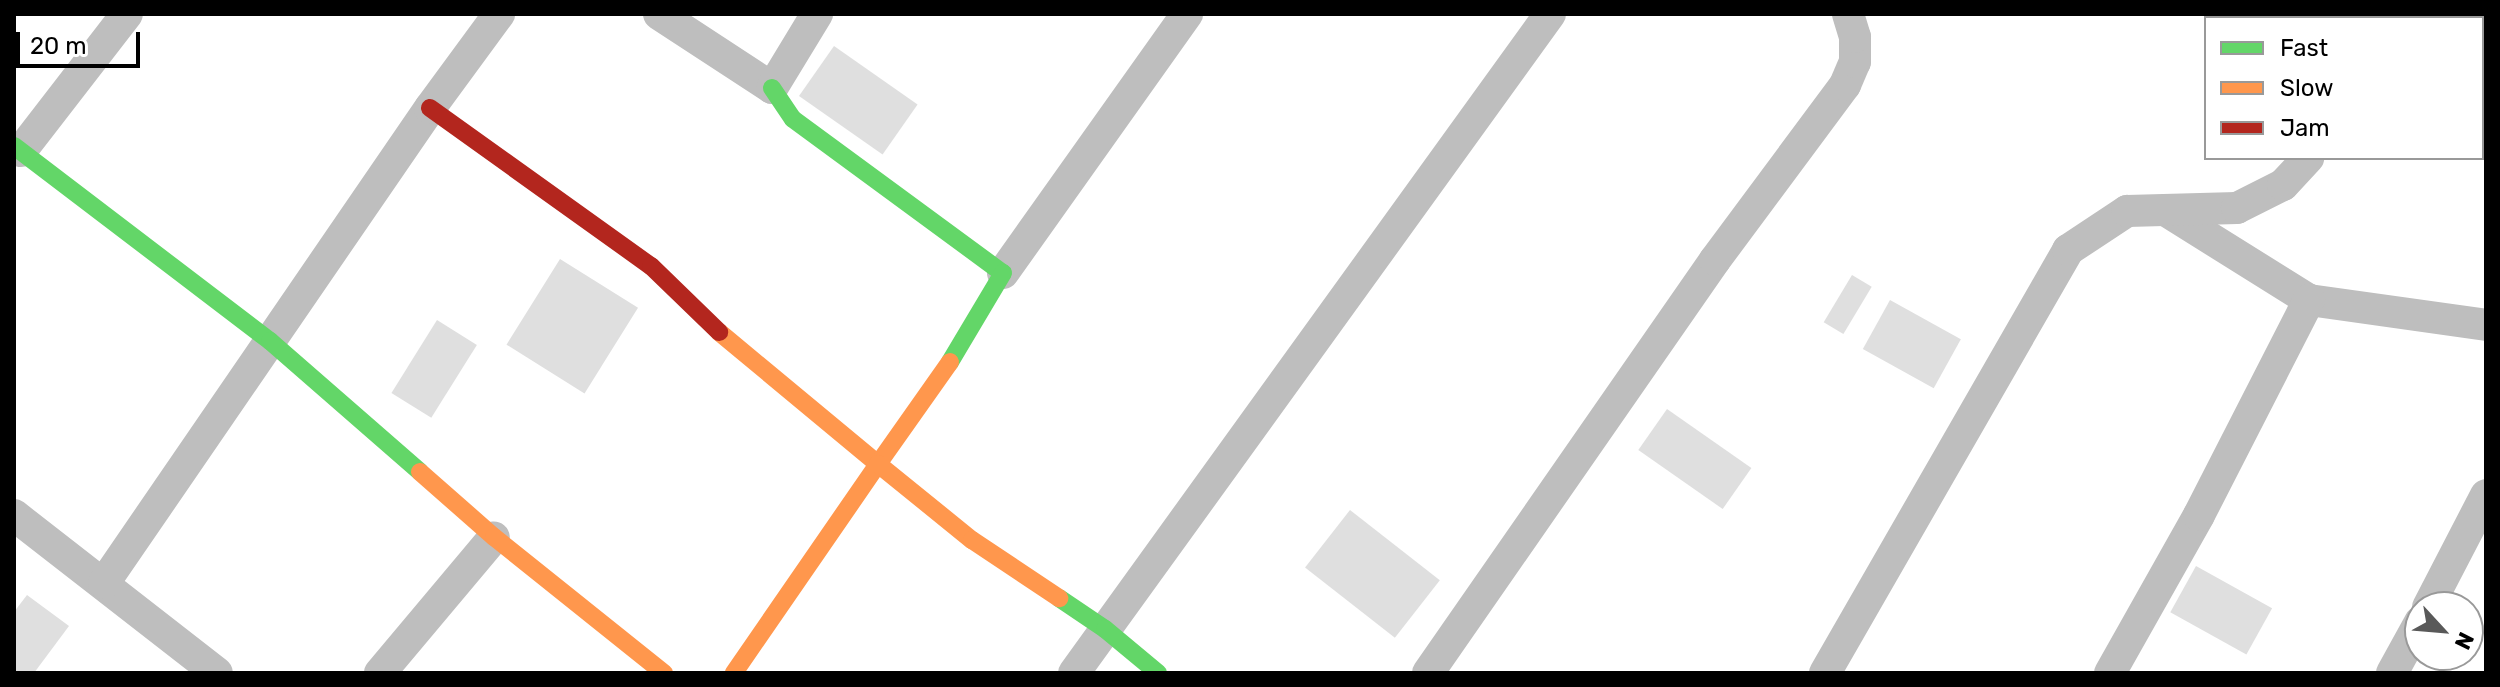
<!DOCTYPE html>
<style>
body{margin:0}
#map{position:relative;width:2500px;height:687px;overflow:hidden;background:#fff;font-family:Rubik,sans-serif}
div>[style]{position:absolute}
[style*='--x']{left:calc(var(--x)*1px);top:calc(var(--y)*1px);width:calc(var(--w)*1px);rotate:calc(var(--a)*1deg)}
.building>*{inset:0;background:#dfdfdf;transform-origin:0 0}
.street>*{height:32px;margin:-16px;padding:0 16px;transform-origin:16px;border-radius:16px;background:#bebebe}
.fast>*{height:18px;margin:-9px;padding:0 9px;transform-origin:9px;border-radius:9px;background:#63d668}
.slow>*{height:18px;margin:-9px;padding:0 9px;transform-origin:9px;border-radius:9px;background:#ff974d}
.jam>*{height:18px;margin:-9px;padding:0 9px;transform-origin:9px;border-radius:9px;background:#b3261e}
span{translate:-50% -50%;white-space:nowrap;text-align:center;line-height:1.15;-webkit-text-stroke:6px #fff;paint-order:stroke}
.frame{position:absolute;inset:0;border:16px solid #000;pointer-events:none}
.legend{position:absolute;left:2204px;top:16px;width:280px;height:144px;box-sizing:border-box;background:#fff;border:2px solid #999;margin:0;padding:10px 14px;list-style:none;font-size:24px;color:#000}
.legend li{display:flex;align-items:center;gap:16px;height:40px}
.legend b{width:40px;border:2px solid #999}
.north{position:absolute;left:2404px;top:591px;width:80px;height:80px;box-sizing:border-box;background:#fff;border:2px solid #999;border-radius:50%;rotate:116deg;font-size:22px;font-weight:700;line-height:32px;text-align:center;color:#000}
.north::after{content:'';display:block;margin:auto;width:28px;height:36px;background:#595959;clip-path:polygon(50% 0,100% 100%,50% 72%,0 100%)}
.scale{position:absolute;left:16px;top:32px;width:124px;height:36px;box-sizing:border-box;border:4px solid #000;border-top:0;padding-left:10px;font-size:24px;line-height:28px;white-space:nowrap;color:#000;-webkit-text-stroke:6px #fff;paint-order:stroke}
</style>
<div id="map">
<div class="building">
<i style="left:834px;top:46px;width:102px;height:61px;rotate:35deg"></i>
<i style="left:560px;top:259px;width:92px;height:101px;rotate:32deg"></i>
<i style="left:1852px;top:275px;width:23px;height:55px;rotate:31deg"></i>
<i style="left:1890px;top:300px;width:81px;height:56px;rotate:29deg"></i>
<i style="left:437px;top:320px;width:47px;height:86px;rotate:32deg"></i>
<i style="left:1667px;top:409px;width:103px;height:50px;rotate:35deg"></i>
<i style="left:1350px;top:510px;width:114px;height:73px;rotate:38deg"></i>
<i style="left:2196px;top:566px;width:87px;height:53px;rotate:29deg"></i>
<i style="clip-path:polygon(27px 595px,69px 626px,34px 673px,14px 673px,14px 612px)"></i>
</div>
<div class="street">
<i style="--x:659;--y:14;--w:135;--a:33.2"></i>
<i style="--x:772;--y:88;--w:87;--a:-58.7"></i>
<i style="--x:2441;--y:18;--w:4;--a:-45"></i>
<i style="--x:2444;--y:15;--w:8;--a:23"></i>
<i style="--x:2482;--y:33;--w:4;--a:27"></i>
<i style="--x:21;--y:151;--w:173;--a:-52.3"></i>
<i style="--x:2165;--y:210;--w:170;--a:32"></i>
<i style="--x:2309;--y:300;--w:179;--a:8"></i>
<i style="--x:1003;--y:273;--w:318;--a:-54.6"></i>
<i style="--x:14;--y:515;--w:257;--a:37.9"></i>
<i style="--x:104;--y:583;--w:576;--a:-55.54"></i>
<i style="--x:430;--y:108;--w:117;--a:-53.7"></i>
<i style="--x:2428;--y:607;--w:126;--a:-62.6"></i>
<i style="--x:380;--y:673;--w:177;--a:-50"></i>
<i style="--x:1074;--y:673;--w:813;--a:-54.16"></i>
<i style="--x:1428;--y:673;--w:503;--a:-55.2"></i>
<i style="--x:1715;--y:260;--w:218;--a:-53.4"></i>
<i style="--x:1845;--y:85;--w:25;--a:-67"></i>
<i style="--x:1855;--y:62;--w:25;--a:-90"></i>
<i style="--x:1855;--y:37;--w:24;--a:-107"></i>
<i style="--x:1825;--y:673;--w:488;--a:-60.1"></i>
<i style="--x:2068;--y:250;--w:71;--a:-33.5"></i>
<i style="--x:2127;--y:211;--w:110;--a:-1.6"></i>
<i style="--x:2237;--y:208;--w:51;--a:-26.6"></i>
<i style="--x:2283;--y:185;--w:37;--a:-47"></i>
<i style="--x:2110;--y:673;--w:181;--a:-60.6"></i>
<i style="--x:2199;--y:515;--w:242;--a:-62.9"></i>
<i style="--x:2392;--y:673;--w:58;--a:-61.2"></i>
</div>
<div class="fast">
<i style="--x:772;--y:88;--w:37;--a:56"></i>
<i style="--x:793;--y:119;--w:260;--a:36.3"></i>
<i style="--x:1003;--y:273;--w:104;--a:120.8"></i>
<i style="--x:14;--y:146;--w:322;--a:37.3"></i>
<i style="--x:270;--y:341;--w:199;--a:41.1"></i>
<i style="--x:1059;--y:598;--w:55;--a:34"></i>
<i style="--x:1105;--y:629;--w:69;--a:39.7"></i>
</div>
<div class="slow">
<i style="--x:719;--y:332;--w:207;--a:39.7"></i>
<i style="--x:878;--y:464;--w:254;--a:124.6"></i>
<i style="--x:950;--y:362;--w:125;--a:125.2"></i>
<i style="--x:878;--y:464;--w:121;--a:39"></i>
<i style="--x:972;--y:540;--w:105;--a:33.7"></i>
<i style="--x:420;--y:472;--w:98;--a:41.3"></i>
<i style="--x:494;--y:537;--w:218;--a:38.7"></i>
</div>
<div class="jam">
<i style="--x:430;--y:108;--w:272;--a:35.6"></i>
<i style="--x:651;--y:266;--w:95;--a:44.1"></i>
</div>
<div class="frame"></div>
<ul class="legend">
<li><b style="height:10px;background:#63d668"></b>Fast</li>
<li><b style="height:10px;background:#ff974d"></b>Slow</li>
<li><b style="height:10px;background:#b3261e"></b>Jam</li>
</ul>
<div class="north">N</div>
<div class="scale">20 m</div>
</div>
